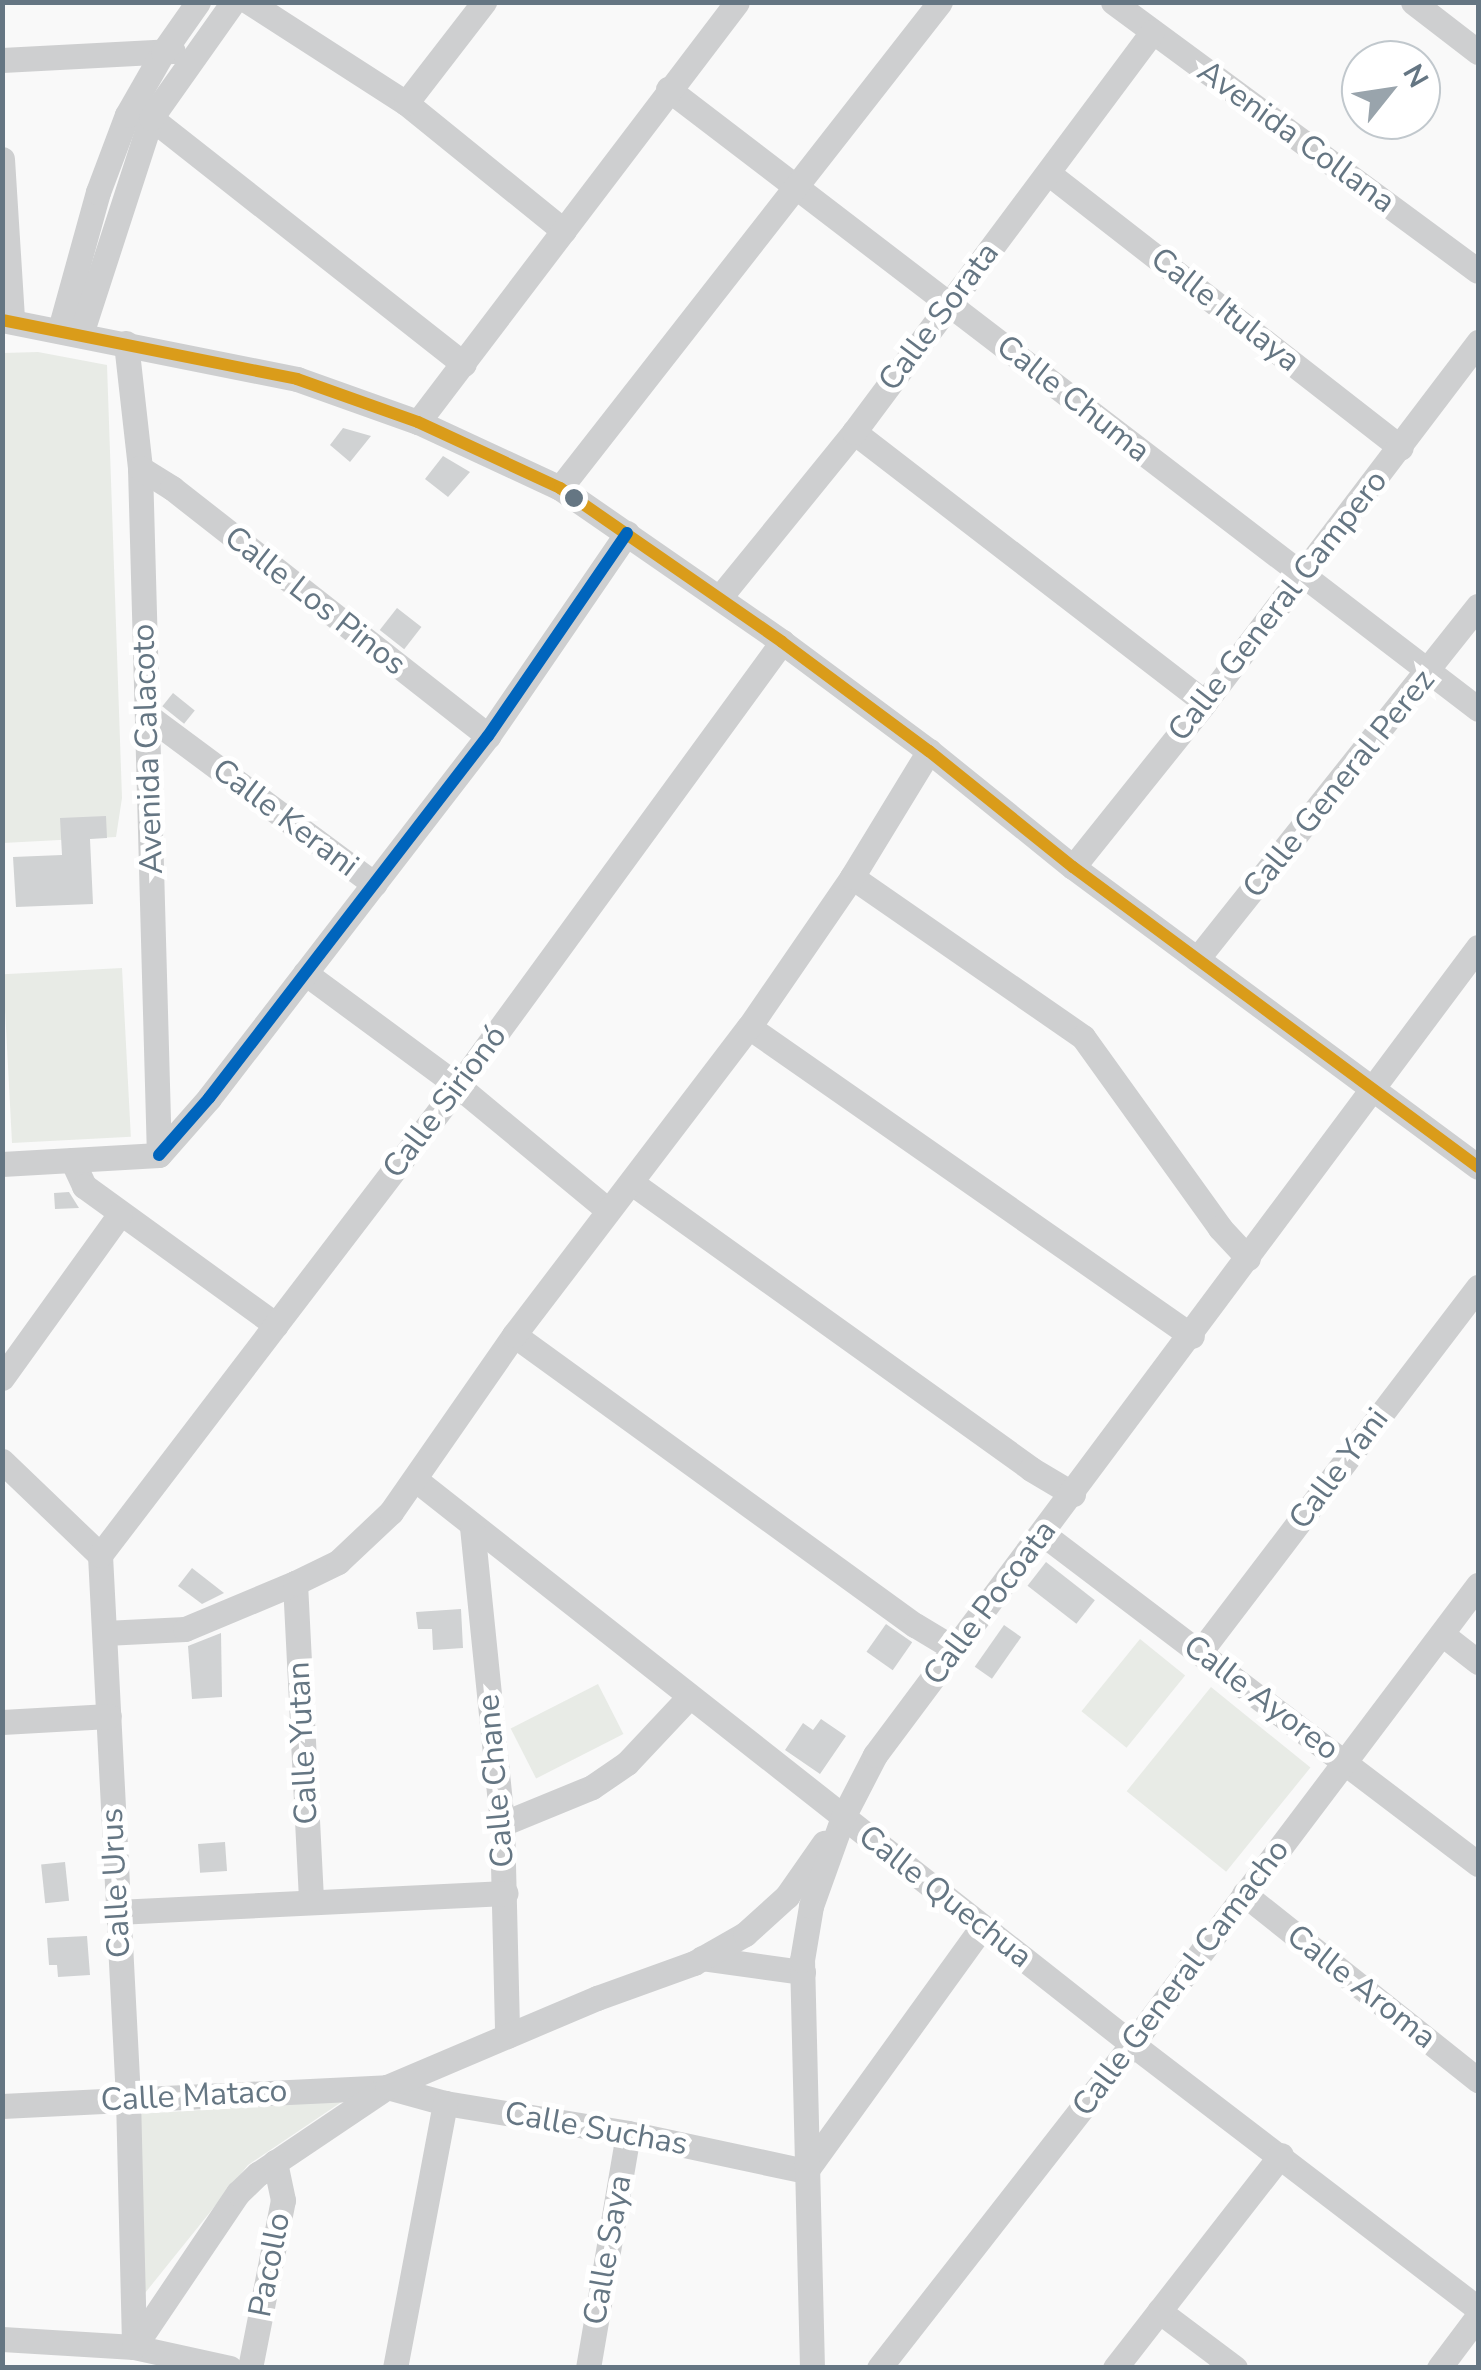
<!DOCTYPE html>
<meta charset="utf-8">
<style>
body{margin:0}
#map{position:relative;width:1481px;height:2370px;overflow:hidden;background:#f9f9f9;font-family:"Nunito Sans",sans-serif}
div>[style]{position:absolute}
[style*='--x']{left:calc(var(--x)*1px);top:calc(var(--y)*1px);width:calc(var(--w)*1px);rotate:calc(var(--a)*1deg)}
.green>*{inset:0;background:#e8ebe6;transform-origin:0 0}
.building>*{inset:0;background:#d0d2d3;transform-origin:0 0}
.minor>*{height:25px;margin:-12.5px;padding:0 12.5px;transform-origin:12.5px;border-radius:12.5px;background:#cecfd0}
.bus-1>*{height:12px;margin:-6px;padding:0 6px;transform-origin:6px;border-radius:6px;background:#da9c1a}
.bus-2>*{height:12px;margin:-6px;padding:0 6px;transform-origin:6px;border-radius:6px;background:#0065bd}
.dots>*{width:28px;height:28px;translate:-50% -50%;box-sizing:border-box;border:5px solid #fff;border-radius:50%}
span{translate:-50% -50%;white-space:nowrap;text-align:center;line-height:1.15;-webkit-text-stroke:10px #fff;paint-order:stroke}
.street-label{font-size:32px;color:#657683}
.frame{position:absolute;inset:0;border:5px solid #657683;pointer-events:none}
.north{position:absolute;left:1341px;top:40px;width:100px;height:100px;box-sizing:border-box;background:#fff;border:2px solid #c1c8cd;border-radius:50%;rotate:60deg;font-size:28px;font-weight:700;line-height:40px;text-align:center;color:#657683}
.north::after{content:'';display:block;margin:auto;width:35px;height:45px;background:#99a4ac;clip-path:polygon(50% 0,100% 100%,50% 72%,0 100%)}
</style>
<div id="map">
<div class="green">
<i style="clip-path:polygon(38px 352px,107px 365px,122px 798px,116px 837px,3px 843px,3px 353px)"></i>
<i style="left:122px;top:968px;width:169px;height:119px;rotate:87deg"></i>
<i style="left:1140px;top:1639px;width:58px;height:93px;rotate:39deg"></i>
<i style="left:598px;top:1684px;width:56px;height:98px;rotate:63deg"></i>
<i style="left:1211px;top:1687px;width:128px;height:134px;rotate:39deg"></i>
<i style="clip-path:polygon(343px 2101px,248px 2165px,141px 2298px,138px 2114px)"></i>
</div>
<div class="building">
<i style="clip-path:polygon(343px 428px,371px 436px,350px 462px,330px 445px)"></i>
<i style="clip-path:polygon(443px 456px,470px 472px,448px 497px,425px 479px)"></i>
<i style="left:397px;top:608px;width:31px;height:28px;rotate:38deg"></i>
<i style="left:173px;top:693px;width:28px;height:17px;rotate:39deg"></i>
<i style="clip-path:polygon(106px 816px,107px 838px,90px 839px,93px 904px,16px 907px,13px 857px,62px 855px,60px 818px)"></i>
<i style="clip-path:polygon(69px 1192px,79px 1208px,55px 1209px,54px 1193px)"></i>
<i style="left:1046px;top:1562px;width:62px;height:30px;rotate:38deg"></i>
<i style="clip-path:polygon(192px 1568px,224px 1593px,202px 1604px,178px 1586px)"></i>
<i style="clip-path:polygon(461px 1609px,463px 1648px,433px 1650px,432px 1629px,418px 1629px,416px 1612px)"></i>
<i style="left:886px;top:1624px;width:32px;height:34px;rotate:35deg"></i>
<i style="left:1004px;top:1625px;width:21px;height:51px;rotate:35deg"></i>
<i style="clip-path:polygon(221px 1633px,222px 1697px,192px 1699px,188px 1646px)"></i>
<i style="clip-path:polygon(821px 1719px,846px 1736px,820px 1774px,785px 1750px,803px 1723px,813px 1730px)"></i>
<i style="left:225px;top:1842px;width:29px;height:27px;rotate:86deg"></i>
<i style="left:65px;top:1862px;width:39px;height:24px;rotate:84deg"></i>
<i style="clip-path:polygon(87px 1936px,90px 1975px,58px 1977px,57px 1965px,49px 1965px,47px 1938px)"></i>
</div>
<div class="minor">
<i style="--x:249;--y:2;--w:187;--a:32.8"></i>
<i style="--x:406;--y:103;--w:203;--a:39"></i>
<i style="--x:1113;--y:2;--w:453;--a:36.4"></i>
<i style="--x:1413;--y:2;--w:82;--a:37.6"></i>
<i style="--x:2;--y:60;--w:171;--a:-3"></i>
<i style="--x:668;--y:89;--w:1020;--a:37.43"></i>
<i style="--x:406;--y:103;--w:128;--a:-52.3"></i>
<i style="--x:151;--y:118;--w:398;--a:38.2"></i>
<i style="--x:2;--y:159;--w:160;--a:86.4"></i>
<i style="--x:1048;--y:173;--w:447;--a:37.9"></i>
<i style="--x:2;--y:320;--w:301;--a:11.3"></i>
<i style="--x:297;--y:379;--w:128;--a:19.6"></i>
<i style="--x:418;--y:422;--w:157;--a:24.9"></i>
<i style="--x:560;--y:488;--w:270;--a:34.7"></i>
<i style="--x:782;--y:642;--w:183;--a:36.6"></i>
<i style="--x:929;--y:751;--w:185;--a:38.9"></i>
<i style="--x:1073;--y:867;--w:504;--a:36.53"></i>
<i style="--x:60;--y:329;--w:142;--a:-74.5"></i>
<i style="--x:98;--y:192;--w:82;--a:-69.4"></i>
<i style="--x:127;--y:115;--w:73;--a:-60.3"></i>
<i style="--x:163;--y:52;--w:61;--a:-55"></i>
<i style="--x:81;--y:334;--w:227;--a:-72"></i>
<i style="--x:151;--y:118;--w:142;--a:-54.7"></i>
<i style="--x:126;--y:343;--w:126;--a:83.6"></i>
<i style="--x:140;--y:468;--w:687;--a:88.42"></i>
<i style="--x:418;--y:422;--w:527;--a:-52.78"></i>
<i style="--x:854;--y:432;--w:443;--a:37.6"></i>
<i style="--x:140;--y:468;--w:38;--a:32"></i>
<i style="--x:172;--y:488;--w:402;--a:38.1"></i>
<i style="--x:560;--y:488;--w:617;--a:-51.98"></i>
<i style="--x:720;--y:597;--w:213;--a:-50.9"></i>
<i style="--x:854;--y:432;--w:499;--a:-53.3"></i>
<i style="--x:148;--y:716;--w:282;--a:36.6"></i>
<i style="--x:1073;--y:867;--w:211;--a:-51.3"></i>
<i style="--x:1205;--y:702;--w:452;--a:-52.8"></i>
<i style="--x:852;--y:877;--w:281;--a:34.7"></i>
<i style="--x:1083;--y:1037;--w:235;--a:54.3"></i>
<i style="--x:1220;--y:1228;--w:41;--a:47"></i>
<i style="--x:1197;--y:959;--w:451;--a:-51.5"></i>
<i style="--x:305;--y:973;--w:190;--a:36.4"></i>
<i style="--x:458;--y:1086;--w:195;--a:39.6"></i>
<i style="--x:749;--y:1027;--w:540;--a:34.9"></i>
<i style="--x:159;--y:1155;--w:76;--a:-48.7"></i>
<i style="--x:209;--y:1098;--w:457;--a:-52.4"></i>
<i style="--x:488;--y:736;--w:246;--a:-55.6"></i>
<i style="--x:72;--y:1160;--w:29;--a:65"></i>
<i style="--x:84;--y:1186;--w:237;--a:35.9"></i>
<i style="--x:2;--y:1164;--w:157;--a:-3.3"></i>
<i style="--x:632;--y:1183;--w:491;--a:35.6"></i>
<i style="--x:1031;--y:1469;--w:49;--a:30.8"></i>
<i style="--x:514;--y:1335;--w:495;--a:35.9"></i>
<i style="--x:915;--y:1625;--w:47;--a:31"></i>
<i style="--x:2;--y:1378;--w:202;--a:-54.3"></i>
<i style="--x:2;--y:1461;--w:136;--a:43.8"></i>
<i style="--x:100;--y:1555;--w:544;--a:87.05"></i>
<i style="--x:128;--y:2098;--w:249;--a:88.6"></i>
<i style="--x:416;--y:1480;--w:911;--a:38.23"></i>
<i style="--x:1132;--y:2044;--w:436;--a:37.4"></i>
<i style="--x:472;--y:1527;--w:299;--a:84.2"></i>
<i style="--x:502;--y:1824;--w:212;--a:88.6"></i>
<i style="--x:1043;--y:1534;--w:546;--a:37.18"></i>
<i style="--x:100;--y:1555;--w:590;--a:-52.64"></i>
<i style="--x:458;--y:1086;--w:550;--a:-53.88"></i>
<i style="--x:295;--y:1583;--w:319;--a:87.1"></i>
<i style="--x:105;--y:1633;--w:80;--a:-2.9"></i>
<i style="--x:185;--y:1629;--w:119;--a:-22.7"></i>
<i style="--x:295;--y:1583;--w:48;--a:-26"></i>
<i style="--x:338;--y:1562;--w:73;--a:-43.3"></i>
<i style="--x:391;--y:1512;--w:216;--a:-55.2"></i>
<i style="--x:514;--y:1335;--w:387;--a:-52.7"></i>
<i style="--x:749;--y:1027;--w:182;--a:-55.5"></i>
<i style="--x:852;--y:877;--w:148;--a:-58.6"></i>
<i style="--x:1442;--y:1634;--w:46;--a:37.9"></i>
<i style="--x:1200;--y:1652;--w:459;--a:-52.7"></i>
<i style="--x:2;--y:1722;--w:107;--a:-3.2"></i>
<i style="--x:502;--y:1824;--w:97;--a:-22.3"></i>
<i style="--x:592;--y:1787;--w:42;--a:-34.4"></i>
<i style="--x:627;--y:1763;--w:89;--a:-46.8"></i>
<i style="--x:1244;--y:1894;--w:299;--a:38.5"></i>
<i style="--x:117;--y:1912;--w:389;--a:-2.8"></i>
<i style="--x:702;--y:1958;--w:102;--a:7.9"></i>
<i style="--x:2;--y:2106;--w:385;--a:-2.8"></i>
<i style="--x:387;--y:2087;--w:60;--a:15.4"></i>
<i style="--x:445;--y:2103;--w:185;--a:9.3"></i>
<i style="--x:628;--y:2133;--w:182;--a:12.1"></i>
<i style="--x:806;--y:2171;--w:301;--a:-54.2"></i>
<i style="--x:1159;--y:2311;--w:95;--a:36.9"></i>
<i style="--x:2;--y:2339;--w:132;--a:3.5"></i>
<i style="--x:134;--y:2347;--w:98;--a:12.3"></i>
<i style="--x:134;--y:2347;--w:186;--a:-56"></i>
<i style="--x:238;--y:2193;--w:28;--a:-44"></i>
<i style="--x:258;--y:2174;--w:156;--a:-34"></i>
<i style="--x:387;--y:2087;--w:228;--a:-23"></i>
<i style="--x:597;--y:1998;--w:103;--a:-19.8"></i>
<i style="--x:694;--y:1963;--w:59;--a:-29.6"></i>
<i style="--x:745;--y:1934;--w:57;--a:-42.1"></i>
<i style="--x:787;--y:1896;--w:65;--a:-55.1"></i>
<i style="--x:250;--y:2368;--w:171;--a:-78.9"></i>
<i style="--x:283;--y:2200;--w:39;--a:-102"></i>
<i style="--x:395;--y:2368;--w:270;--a:-79.3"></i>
<i style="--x:588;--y:2368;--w:238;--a:-80.3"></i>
<i style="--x:812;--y:2368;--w:408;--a:-91.4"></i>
<i style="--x:802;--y:1960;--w:55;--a:-80.5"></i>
<i style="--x:811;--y:1906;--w:95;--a:-70.2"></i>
<i style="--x:843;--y:1817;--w:70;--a:-62.7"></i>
<i style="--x:875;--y:1755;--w:1008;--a:-53.27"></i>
<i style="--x:879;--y:2368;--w:411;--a:-52"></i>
<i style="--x:1132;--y:2044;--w:575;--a:-52.99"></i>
<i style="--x:1115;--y:2368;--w:270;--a:-52.1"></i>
<i style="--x:1439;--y:2368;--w:65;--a:-53.1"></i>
</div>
<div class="bus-1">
<i style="--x:2;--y:320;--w:301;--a:11.3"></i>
<i style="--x:297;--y:379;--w:128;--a:19.6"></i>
<i style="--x:418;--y:422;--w:157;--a:24.9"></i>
<i style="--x:560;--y:488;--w:270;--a:34.7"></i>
<i style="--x:782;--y:642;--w:183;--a:36.6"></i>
<i style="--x:929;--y:751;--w:185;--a:38.9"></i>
<i style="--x:1073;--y:867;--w:504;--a:36.53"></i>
</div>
<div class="bus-2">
<i style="--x:159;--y:1155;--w:76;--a:-48.7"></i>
<i style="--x:209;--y:1098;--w:457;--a:-52.4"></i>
<i style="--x:488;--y:736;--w:246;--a:-55.6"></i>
</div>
<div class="dots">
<i style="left:574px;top:498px;background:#657683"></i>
</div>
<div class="street-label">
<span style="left:1296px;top:137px;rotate:36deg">Avenida Collana</span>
<span style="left:1225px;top:310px;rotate:38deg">Calle Itulaya</span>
<span style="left:939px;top:317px;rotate:-53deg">Calle Sorata</span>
<span style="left:1073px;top:399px;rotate:38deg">Calle Chuma</span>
<span style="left:315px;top:601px;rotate:38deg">Calle Los Pinos</span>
<span style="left:1278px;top:606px;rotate:-52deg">Calle General Campero</span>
<span style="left:148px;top:749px;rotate:-92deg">Avenida Calacoto</span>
<span style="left:1339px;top:784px;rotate:-51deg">Calle General Perez</span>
<span style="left:285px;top:818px;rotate:37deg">Calle Kerani</span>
<span style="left:445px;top:1102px;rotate:-53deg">Calle Sirionó</span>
<span style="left:1339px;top:1469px;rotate:-53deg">Calle Yani</span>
<span style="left:990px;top:1603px;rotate:-53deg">Calle Pocoata</span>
<span style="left:1261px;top:1698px;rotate:37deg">Calle Ayoreo</span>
<span style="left:303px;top:1743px;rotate:-93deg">Calle Yutan</span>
<span style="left:496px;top:1781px;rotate:-95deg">Calle Chane</span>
<span style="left:116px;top:1883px;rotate:-93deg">Calle Urus</span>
<span style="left:945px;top:1897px;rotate:38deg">Calle Quechua</span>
<span style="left:1181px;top:1978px;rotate:-53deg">Calle General Camacho</span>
<span style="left:1361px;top:1987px;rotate:38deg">Calle Aroma</span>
<span style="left:194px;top:2096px;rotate:-3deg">Calle Mataco</span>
<span style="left:596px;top:2129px;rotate:10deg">Calle Suchas</span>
<span style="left:608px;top:2250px;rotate:-80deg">Calle Saya</span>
<span style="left:270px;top:2265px;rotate:-79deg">Pacollo</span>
</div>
<div class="frame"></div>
<div class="north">N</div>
</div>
